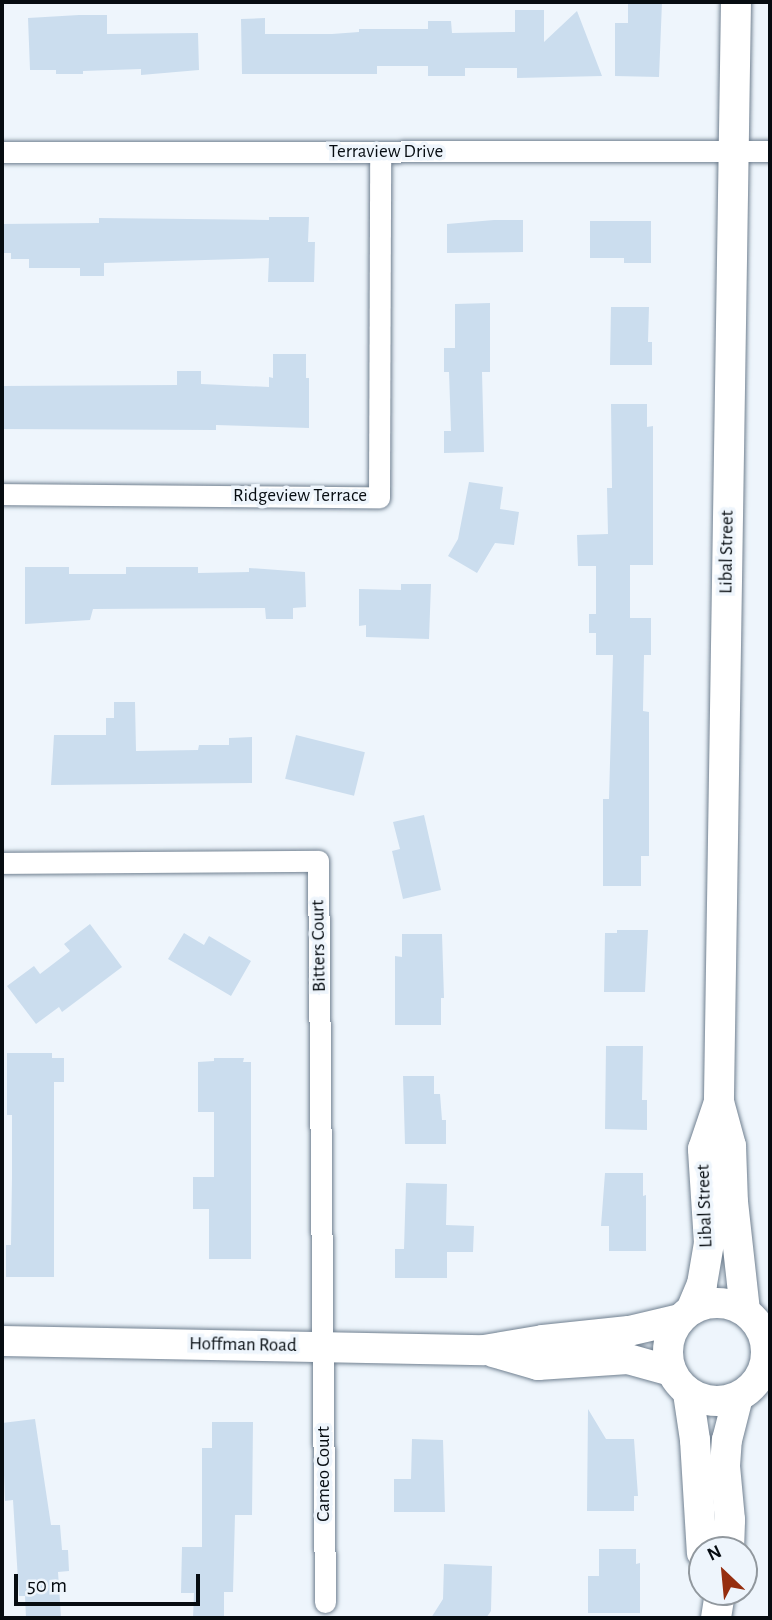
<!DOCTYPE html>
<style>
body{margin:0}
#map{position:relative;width:772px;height:1620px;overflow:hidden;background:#eef5fc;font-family:"Alegreya Sans",sans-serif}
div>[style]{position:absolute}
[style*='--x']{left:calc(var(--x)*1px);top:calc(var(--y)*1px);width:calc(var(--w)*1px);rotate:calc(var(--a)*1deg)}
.building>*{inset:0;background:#cbddee;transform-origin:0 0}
.roads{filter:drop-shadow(0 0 2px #708090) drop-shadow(0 0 2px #708090)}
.street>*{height:21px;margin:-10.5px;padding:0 10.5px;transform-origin:10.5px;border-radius:10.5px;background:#fff}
.secondary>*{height:30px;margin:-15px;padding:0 15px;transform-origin:15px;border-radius:15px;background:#fff}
.secondary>.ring{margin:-15px;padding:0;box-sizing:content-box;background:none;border:30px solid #fff;border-radius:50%}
span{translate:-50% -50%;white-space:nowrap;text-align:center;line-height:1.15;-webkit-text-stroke:7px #eef5fc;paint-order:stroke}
.street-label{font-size:19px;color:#060c11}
.frame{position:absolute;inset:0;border:4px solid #060c11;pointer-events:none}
.north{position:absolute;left:688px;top:1536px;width:70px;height:70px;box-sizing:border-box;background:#eef5fc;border:2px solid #91989e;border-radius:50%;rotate:334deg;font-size:19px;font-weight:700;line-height:28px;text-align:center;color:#060c11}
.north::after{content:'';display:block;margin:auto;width:24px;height:32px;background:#962e0f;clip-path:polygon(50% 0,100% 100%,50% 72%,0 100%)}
.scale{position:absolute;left:14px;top:1574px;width:186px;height:32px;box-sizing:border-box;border:4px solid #060c11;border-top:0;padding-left:9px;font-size:21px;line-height:24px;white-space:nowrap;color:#060c11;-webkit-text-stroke:5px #eef5fc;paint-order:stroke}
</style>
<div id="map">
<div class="building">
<i style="clip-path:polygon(628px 2px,662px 2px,659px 77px,615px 76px,615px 23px,628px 23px)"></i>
<i style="clip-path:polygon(515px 10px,544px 10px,544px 42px,577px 11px,602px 76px,517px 78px,517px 68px,465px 68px,465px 76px,428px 76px,428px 66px,377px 66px,377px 74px,242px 74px,241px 19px,265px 18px,265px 34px,332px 34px,359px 32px,359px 29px,428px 29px,428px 21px,451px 21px,452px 33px,515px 32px)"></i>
<i style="clip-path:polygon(79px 15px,107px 15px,107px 34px,198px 33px,199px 70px,141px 75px,141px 69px,83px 71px,83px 74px,56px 74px,56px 70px,30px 70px,28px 18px)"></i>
<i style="clip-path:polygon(269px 217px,309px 217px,308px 242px,315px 242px,314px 282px,268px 282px,269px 258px,104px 263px,104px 276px,80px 276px,80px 268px,29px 268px,29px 259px,11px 259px,11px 253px,2px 253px,2px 224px,99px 223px,99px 218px,269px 220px)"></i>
<i style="clip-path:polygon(494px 220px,523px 220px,523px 252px,447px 253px,447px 224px)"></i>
<i style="clip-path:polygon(590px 221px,651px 221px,651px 263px,624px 263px,624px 258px,590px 258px)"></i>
<i style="clip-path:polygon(490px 303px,490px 372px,482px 372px,484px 452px,444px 453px,444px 431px,451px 431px,449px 372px,444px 372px,444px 348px,455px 348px,455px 304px)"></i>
<i style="clip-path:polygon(611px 307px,649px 307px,648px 342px,652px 342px,652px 365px,610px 365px)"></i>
<i style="clip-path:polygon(273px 354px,306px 354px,306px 378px,309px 378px,309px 428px,216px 425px,216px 430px,3px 429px,2px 386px,177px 385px,177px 371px,201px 371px,201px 384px,269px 387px,269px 377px,273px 378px)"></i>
<i style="clip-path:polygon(611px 404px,647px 404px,647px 427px,653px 426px,653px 565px,630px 565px,630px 618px,651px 618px,651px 655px,644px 655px,643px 711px,649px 712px,649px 856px,641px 856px,641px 886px,603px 886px,603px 799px,609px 799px,613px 655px,596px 655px,596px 633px,589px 633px,589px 614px,596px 614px,596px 566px,578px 566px,577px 535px,608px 534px,607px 488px,612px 488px)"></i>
<i style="clip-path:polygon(469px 482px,503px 487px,500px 509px,519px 512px,514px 545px,495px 543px,477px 573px,448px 556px,458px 539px)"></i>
<i style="clip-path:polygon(25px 567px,69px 567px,69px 574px,126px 574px,126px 567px,198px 567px,198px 573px,249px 572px,249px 568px,305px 572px,306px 607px,293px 608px,293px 619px,266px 619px,265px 608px,93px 609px,90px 620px,25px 624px)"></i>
<i style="clip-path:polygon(401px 584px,431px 584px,429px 639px,366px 637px,366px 625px,359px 626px,359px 589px,401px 590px)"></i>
<i style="clip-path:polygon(114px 702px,135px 702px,136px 751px,198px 750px,199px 745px,229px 745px,229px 738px,252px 737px,252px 783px,51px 785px,54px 735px,106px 735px,106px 718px,114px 718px)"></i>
<i style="left:296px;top:735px;width:71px;height:45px;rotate:14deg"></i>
<i style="clip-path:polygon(424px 815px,441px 890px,403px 899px,392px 851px,400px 849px,393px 822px)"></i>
<i style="clip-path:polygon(90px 924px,122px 967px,62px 1012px,59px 1007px,36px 1024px,7px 986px,34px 966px,40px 974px,70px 951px,64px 944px)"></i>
<i style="clip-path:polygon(617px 930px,648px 930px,645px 992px,604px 992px,605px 933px,617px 933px)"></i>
<i style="clip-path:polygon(184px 933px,204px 945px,209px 936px,251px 961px,231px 996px,168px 959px)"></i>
<i style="clip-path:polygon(402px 934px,442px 934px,444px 998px,441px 998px,441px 1025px,395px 1025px,395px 956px,402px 957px)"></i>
<i style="clip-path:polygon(606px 1046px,643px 1046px,642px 1100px,647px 1100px,647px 1130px,605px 1129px)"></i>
<i style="clip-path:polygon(7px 1053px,52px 1053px,52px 1058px,64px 1058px,64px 1082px,54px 1082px,54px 1277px,6px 1277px,6px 1245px,11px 1245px,12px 1177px,12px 1115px,7px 1115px)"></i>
<i style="clip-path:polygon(214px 1058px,244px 1058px,243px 1062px,251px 1062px,251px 1259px,209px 1259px,209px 1209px,193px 1209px,193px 1177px,214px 1177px,214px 1112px,198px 1112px,198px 1062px,214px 1061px)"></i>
<i style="clip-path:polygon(403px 1076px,434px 1076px,434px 1094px,440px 1094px,442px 1120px,446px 1120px,446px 1144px,405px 1144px)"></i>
<i style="clip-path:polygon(605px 1173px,643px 1173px,643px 1196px,646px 1195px,646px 1251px,609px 1251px,609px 1226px,601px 1226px)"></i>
<i style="clip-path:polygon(406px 1183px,447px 1184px,446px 1225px,474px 1226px,473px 1252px,447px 1252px,447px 1278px,395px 1278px,395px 1249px,404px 1249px)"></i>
<i style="clip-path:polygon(588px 1409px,606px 1439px,634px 1439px,638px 1496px,634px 1496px,634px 1511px,587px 1511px)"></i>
<i style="clip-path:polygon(35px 1419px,51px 1525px,60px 1525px,62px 1550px,68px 1550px,69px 1571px,58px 1572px,61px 1617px,26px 1618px,25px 1596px,19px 1596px,13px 1500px,5px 1501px,2px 1423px)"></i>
<i style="clip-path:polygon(212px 1422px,253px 1422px,252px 1515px,235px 1515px,233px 1592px,224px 1592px,224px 1618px,193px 1618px,194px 1593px,181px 1593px,182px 1547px,202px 1547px,202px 1448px,212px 1448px)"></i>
<i style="clip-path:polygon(412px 1439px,443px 1440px,445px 1512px,394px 1512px,394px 1479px,411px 1479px)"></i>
<i style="clip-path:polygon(599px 1549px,636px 1549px,636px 1564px,640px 1563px,640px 1613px,588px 1613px,588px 1576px,599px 1576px)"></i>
<i style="clip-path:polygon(444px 1564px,492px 1566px,491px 1611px,486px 1618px,431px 1618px,443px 1599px)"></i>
</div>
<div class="roads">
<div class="street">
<i style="--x:2;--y:152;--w:768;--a:-0.07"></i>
<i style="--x:2;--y:494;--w:377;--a:0.5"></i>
<i style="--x:379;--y:497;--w:345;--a:-89.8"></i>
<i style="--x:2;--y:863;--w:316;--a:-0.4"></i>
<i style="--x:318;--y:861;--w:741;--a:89.46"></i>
</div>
<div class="secondary">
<i style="--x:736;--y:2;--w:1100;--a:90.89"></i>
<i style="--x:719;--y:1102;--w:46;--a:74.7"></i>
<i style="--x:731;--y:1146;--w:56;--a:88"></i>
<i style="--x:733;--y:1202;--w:110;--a:83.7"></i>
<i class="ring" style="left:668px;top:1303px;width:68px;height:68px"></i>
<i style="--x:691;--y:1310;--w:28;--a:-67"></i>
<i style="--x:702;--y:1284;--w:42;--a:-80.3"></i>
<i style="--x:709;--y:1243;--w:94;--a:-93.7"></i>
<i style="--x:703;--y:1149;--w:50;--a:-71.2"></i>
<i style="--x:2;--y:1341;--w:482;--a:1.1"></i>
<i style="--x:484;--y:1350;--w:60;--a:-9.6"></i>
<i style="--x:543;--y:1340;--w:86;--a:-6"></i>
<i style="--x:629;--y:1331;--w:52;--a:-13.2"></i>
<i style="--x:493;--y:1352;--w:47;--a:16.1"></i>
<i style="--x:538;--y:1365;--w:90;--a:-3.8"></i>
<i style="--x:628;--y:1359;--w:45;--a:15.6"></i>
<i style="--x:688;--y:1393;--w:48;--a:81.5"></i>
<i style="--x:695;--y:1440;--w:113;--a:86.5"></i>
<i style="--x:729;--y:1550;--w:30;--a:-88"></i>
<i style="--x:730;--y:1520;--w:54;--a:-95.3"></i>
<i style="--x:725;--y:1466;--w:26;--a:-86"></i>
<i style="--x:727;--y:1440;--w:44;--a:-75.7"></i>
<i style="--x:716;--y:1618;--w:26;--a:-81"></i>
</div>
</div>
<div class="street-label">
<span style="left:386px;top:152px">Terraview Drive</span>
<span style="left:300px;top:496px">Ridgeview Terrace</span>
<span style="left:727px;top:552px;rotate:-89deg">Libal Street</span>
<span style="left:319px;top:946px;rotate:-91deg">Bitters Court</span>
<span style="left:705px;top:1206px;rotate:-92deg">Libal Street</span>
<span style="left:243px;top:1345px;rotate:1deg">Hoffman Road</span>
<span style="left:324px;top:1474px;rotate:-90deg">Cameo Court</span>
</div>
<div class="frame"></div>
<div class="north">N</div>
<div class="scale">50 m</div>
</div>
